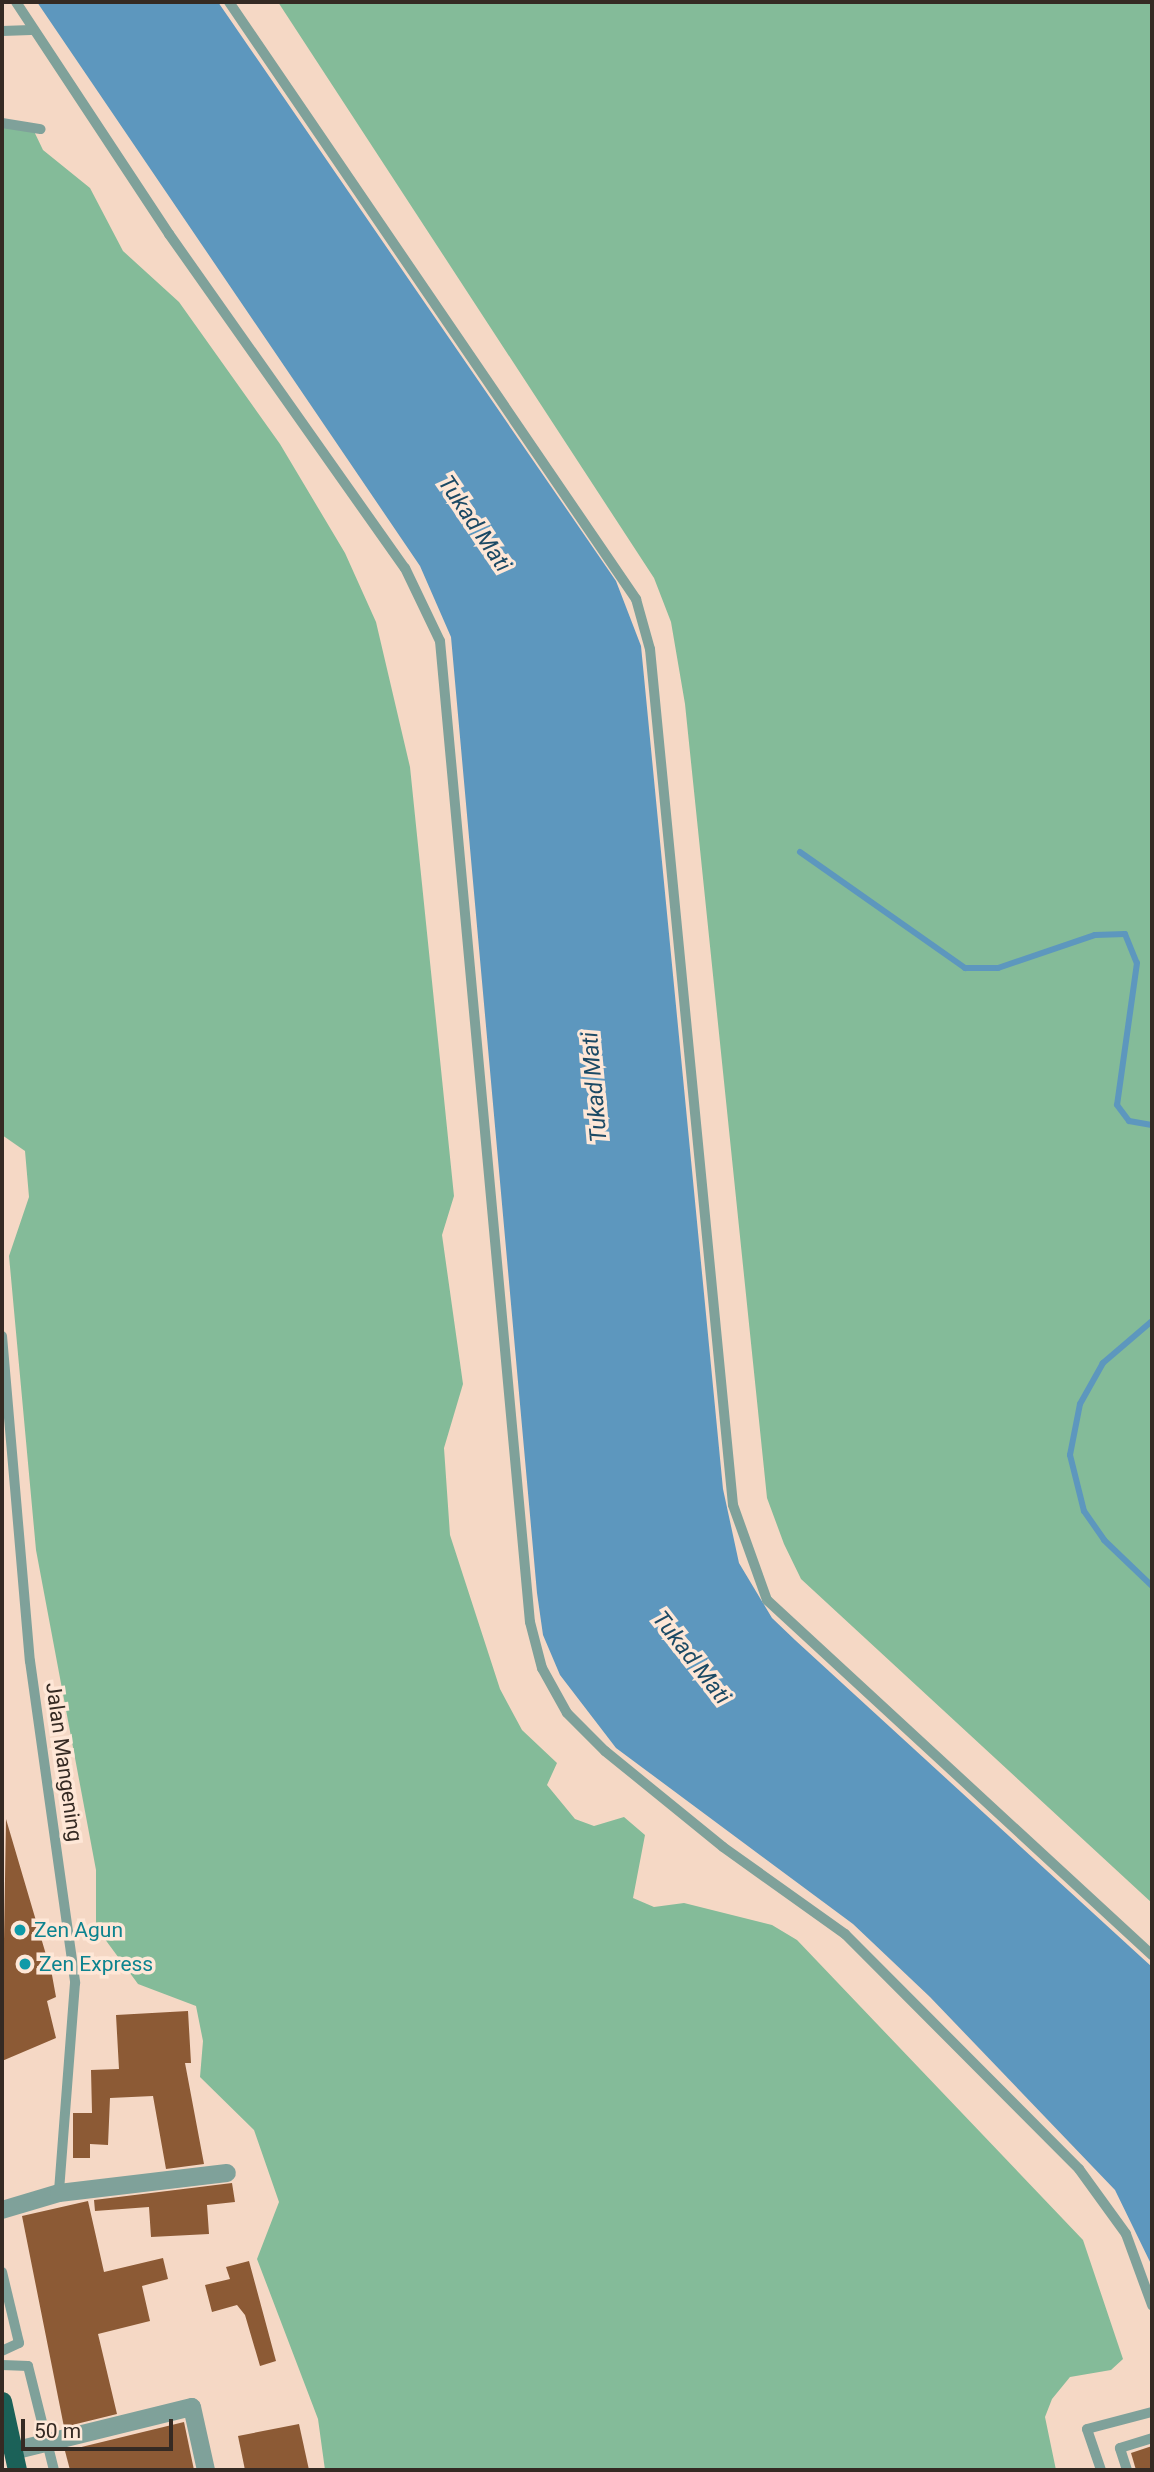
<!DOCTYPE html>
<style>
body{margin:0}
#map{position:relative;width:1154px;height:2472px;overflow:hidden;background:#f5d8c5;font-family:Roboto,sans-serif}
div>[style]{position:absolute}
[style*='--x']{left:calc(var(--x)*1px);top:calc(var(--y)*1px);width:calc(var(--w)*1px);rotate:calc(var(--a)*1deg)}
.green>*{inset:0;background:#84bb99}
.water>*{inset:0;background:#5d97be}
.stream>*{height:6px;margin:-3px;padding:0 3px;transform-origin:3px;border-radius:3px;background:#5d97be}
.building>*{inset:0;background:#8c5a35}
.service>*{height:10px;margin:-5px;padding:0 5px;transform-origin:5px;border-radius:5px;background:#7fa19a}
.minor>*{height:18px;margin:-9px;padding:0 9px;transform-origin:9px;border-radius:9px;background:#7fa19a}
.trunk>*{height:19px;margin:-9.5px;padding:0 9.5px;transform-origin:9.5px;border-radius:9.5px;background:#1b6158}
.dots>*{width:19px;height:19px;translate:-50% -50%;box-sizing:border-box;border:4px solid #fee7d7;border-radius:50%}
span{translate:-50% -50%;white-space:nowrap;text-align:center;line-height:1.15;-webkit-text-stroke:7px #fee7d7;paint-order:stroke}
.street-label{font-size:21px;color:#352a23}
.culture-label{font-size:21px;color:#0d838f}
.left{translate:0 -50%;text-align:left}
.water-label{font-size:23px;color:#1b4964;font-style:italic}
.frame{position:absolute;inset:0;border:4px solid #352a23;pointer-events:none}
.scale{position:absolute;left:21px;top:2419px;width:152px;height:32px;box-sizing:border-box;border:4px solid #352a23;border-top:0;padding-left:9px;font-size:21px;line-height:24px;white-space:nowrap;color:#352a23;-webkit-text-stroke:5px #fee7d7;paint-order:stroke}
</style>
<div id="map">
<div class="green">
<i style="clip-path:polygon(278px 2px,1152px 2px,1152px 1903px,801px 1579px,784px 1544px,767px 1498px,685px 704px,671px 622px,654px 578px)"></i>
<i style="clip-path:polygon(2px 125px,31px 125px,43px 150px,90px 188px,123px 251px,179px 302px,280px 444px,345px 553px,376px 622px,410px 767px,454px 1196px,442px 1235px,463px 1384px,444px 1448px,450px 1535px,500px 1689px,522px 1730px,557px 1763px,547px 1785px,575px 1819px,594px 1826px,624px 1817px,645px 1835px,633px 1898px,654px 1907px,684px 1903px,772px 1925px,797px 1940px,1083px 2240px,1123px 2359px,1111px 2370px,1070px 2377px,1052px 2399px,1045px 2417px,1056px 2470px,325px 2470px,318px 2419px,257px 2259px,279px 2202px,254px 2130px,200px 2077px,203px 2041px,196px 2006px,138px 1984px,96px 1927px,96px 1870px,36px 1550px,9px 1256px,29px 1197px,25px 1151px,2px 1135px)"></i>
</div>
<div class="water">
<i style="clip-path:polygon(37px 2px,218px 2px,616px 581px,641px 646px,723px 1489px,739px 1563px,772px 1618px,795px 1640px,1152px 1967px,1152px 2266px,1115px 2190px,930px 1997px,853px 1924px,616px 1748px,560px 1675px,543px 1635px,537px 1593px,451px 637px,420px 566px)"></i>
</div>
<div class="stream">
<i style="--x:800;--y:852;--w:202;--a:35.1"></i>
<i style="--x:965;--y:968;--w:33;--a:0"></i>
<i style="--x:998;--y:968;--w:102;--a:-18.8"></i>
<i style="--x:1095;--y:935;--w:30;--a:-2"></i>
<i style="--x:1125;--y:934;--w:31;--a:68"></i>
<i style="--x:1137;--y:963;--w:143;--a:98"></i>
<i style="--x:1117;--y:1105;--w:20;--a:53"></i>
<i style="--x:1129;--y:1121;--w:23;--a:10"></i>
<i style="--x:1152;--y:1321;--w:65;--a:139.4"></i>
<i style="--x:1103;--y:1363;--w:47;--a:119.3"></i>
<i style="--x:1080;--y:1404;--w:52;--a:101.1"></i>
<i style="--x:1070;--y:1455;--w:58;--a:76"></i>
<i style="--x:1084;--y:1511;--w:35;--a:55"></i>
<i style="--x:1104;--y:1540;--w:66;--a:43.8"></i>
</div>
<div class="building">
<i style="clip-path:polygon(6px 1819px,52px 1975px,56px 1997px,47px 2001px,56px 2038px,2px 2061px)"></i>
<i style="clip-path:polygon(188px 2011px,191px 2063px,185px 2063px,204px 2164px,166px 2169px,153px 2096px,110px 2098px,108px 2145px,90px 2144px,90px 2158px,73px 2158px,73px 2113px,92px 2113px,91px 2070px,119px 2069px,116px 2015px)"></i>
<i style="clip-path:polygon(232px 2183px,235px 2202px,207px 2205px,209px 2234px,151px 2237px,149px 2207px,95px 2211px,94px 2200px)"></i>
<i style="clip-path:polygon(88px 2201px,104px 2272px,163px 2258px,168px 2279px,142px 2286px,150px 2321px,98px 2334px,117px 2414px,64px 2427px,22px 2216px)"></i>
<i style="clip-path:polygon(249px 2261px,276px 2361px,260px 2366px,245px 2315px,237px 2305px,212px 2312px,205px 2285px,230px 2279px,226px 2267px)"></i>
<i style="clip-path:polygon(184px 2422px,194px 2470px,70px 2470px,65px 2451px)"></i>
<i style="clip-path:polygon(299px 2424px,309px 2470px,245px 2470px,238px 2436px)"></i>
<i style="clip-path:polygon(1152px 2446px,1152px 2470px,1136px 2470px,1131px 2453px)"></i>
</div>
<div class="service">
<i style="--x:16;--y:2;--w:278;--a:56.6"></i>
<i style="--x:169;--y:234;--w:409;--a:54.8"></i>
<i style="--x:405;--y:568;--w:81;--a:64.4"></i>
<i style="--x:440;--y:641;--w:985;--a:84.76"></i>
<i style="--x:530;--y:1622;--w:48;--a:75.4"></i>
<i style="--x:542;--y:1668;--w:51;--a:60.9"></i>
<i style="--x:567;--y:1713;--w:54;--a:45"></i>
<i style="--x:605;--y:1751;--w:152;--a:39.1"></i>
<i style="--x:723;--y:1847;--w:150;--a:35.5"></i>
<i style="--x:845;--y:1934;--w:332;--a:45.1"></i>
<i style="--x:1079;--y:2169;--w:80;--a:54.1"></i>
<i style="--x:1126;--y:2234;--w:76;--a:69.9"></i>
<i style="--x:229;--y:2;--w:723;--a:55.72"></i>
<i style="--x:636;--y:599;--w:52;--a:74.4"></i>
<i style="--x:650;--y:649;--w:860;--a:84.46"></i>
<i style="--x:733;--y:1505;--w:101;--a:70.3"></i>
<i style="--x:767;--y:1600;--w:524;--a:42.68"></i>
<i style="--x:2;--y:31;--w:29;--a:-2"></i>
<i style="--x:2;--y:123;--w:39;--a:9"></i>
<i style="--x:2;--y:1336;--w:326;--a:85.1"></i>
<i style="--x:30;--y:1661;--w:325;--a:82"></i>
<i style="--x:75;--y:1983;--w:211;--a:94.4"></i>
<i style="--x:2;--y:2272;--w:73;--a:76.5"></i>
<i style="--x:19;--y:2343;--w:19;--a:155"></i>
<i style="--x:2;--y:2365;--w:26;--a:2"></i>
<i style="--x:28;--y:2366;--w:107;--a:76"></i>
<i style="--x:1101;--y:2470;--w:43;--a:-108.9"></i>
<i style="--x:1087;--y:2429;--w:67;--a:-14.7"></i>
<i style="--x:1127;--y:2470;--w:23;--a:-108"></i>
<i style="--x:1120;--y:2448;--w:34;--a:-17"></i>
</div>
<div class="minor">
<i style="--x:2;--y:2210;--w:59;--a:-16.6"></i>
<i style="--x:59;--y:2193;--w:169;--a:-6.8"></i>
<i style="--x:13;--y:2451;--w:184;--a:-13.8"></i>
<i style="--x:192;--y:2407;--w:65;--a:77.5"></i>
</div>
<div class="trunk">
<i style="--x:2;--y:2401;--w:71;--a:77.7"></i>
</div>
<div class="dots">
<i style="left:20px;top:1930px;background:#0f9aa8"></i>
<i style="left:25px;top:1964px;background:#0f9aa8"></i>
</div>
<div class="street-label">
<span style="left:64px;top:1762px;rotate:82deg">Jalan Mangening</span>
</div>
<div class="culture-label">
<span class="left" style="left:34px;top:1930px">Zen Agun</span>
<span class="left" style="left:39px;top:1964px">Zen Express</span>
</div>
<div class="water-label">
<span style="left:474px;top:524px;rotate:56deg">Tukad Mati</span>
<span style="left:595px;top:1087px;rotate:-95deg">Tukad Mati</span>
<span style="left:691px;top:1658px;rotate:52deg">Tukad Mati</span>
</div>
<div class="frame"></div>
<div class="scale">50 m</div>
</div>
